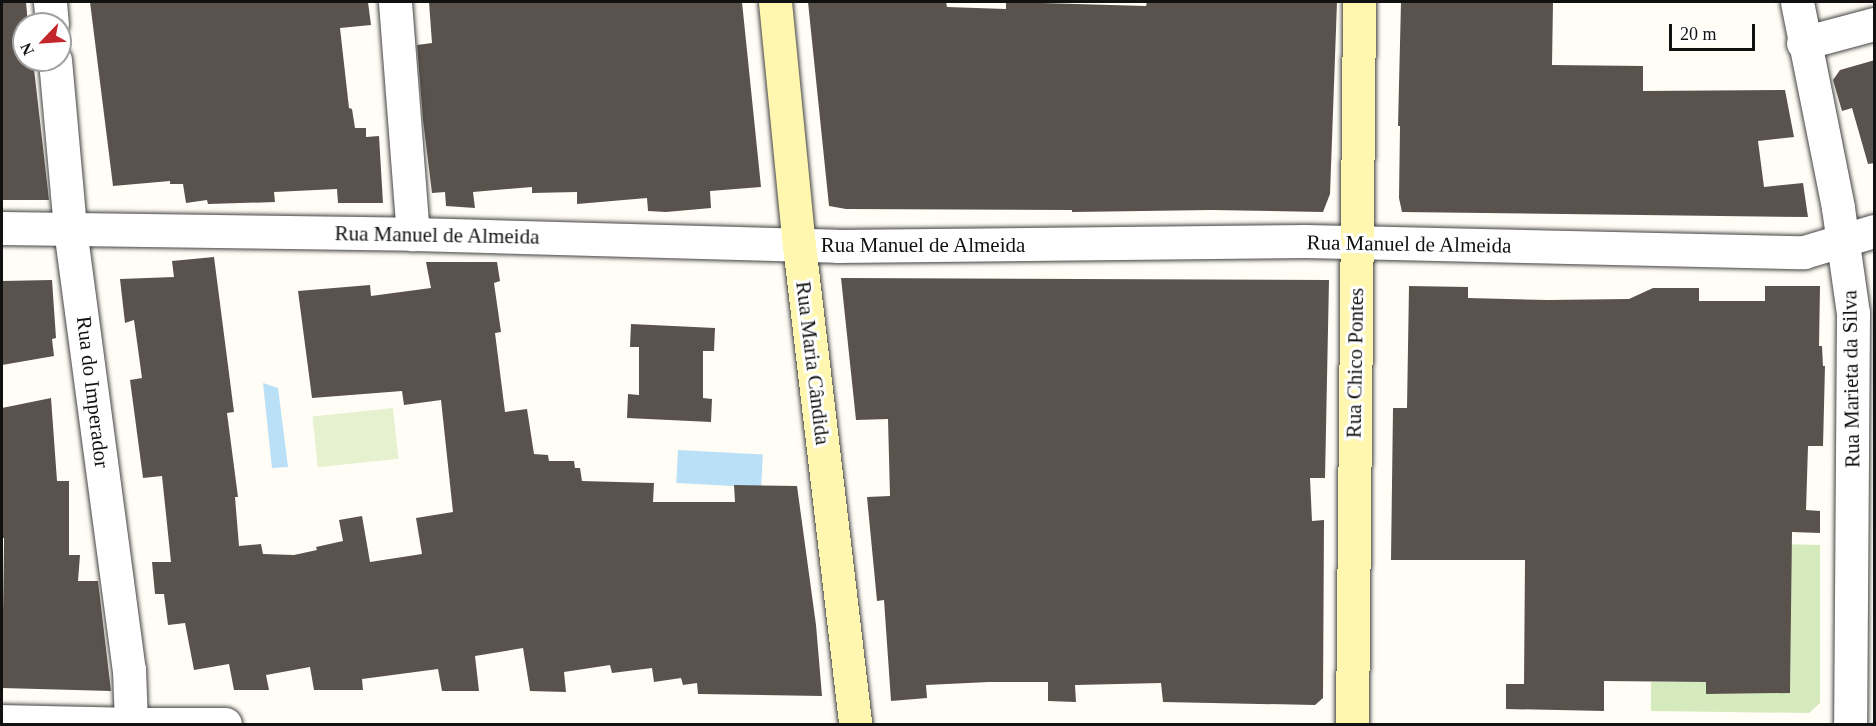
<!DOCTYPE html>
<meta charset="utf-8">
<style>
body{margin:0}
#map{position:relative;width:1876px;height:726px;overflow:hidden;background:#fffdf5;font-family:Georgia,serif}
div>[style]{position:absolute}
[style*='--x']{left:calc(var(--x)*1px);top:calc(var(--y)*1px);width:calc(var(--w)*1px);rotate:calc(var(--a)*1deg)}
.green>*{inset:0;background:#d5ebbd}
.pitch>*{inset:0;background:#e6f2cf;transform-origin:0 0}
.water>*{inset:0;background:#b9e0f7;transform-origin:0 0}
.building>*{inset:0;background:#5a524d}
.roads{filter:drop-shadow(0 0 2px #444) drop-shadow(0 0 2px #444)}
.minor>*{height:33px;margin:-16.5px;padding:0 16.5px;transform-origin:16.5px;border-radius:16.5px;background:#fff}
.tertiary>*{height:33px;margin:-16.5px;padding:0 16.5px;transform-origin:16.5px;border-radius:16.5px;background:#fff}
.secondary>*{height:33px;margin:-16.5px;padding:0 16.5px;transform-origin:16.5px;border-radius:16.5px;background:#fff6b0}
span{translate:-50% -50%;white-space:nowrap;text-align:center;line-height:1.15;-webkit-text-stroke:6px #fff;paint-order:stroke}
.street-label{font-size:21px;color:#111}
.frame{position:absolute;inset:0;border:3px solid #111;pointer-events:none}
.north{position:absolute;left:12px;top:12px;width:60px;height:60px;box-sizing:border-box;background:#fff;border:2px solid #a0a0a0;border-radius:50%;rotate:245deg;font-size:16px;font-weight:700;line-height:24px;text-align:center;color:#111}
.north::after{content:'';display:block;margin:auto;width:21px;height:27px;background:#c4262e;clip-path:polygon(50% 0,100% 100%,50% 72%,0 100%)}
.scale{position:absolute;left:1669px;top:24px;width:86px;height:27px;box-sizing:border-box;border:3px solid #111;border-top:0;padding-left:8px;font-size:18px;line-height:21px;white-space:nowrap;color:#111;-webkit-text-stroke:4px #fff;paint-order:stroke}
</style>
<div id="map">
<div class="green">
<i style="clip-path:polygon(1607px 540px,1820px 545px,1820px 703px,1809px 713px,1651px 711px,1651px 682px,1706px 682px,1706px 694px,1790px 693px,1791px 557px)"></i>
</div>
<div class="pitch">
<i style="left:393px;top:408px;width:51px;height:81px;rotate:84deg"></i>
</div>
<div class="water">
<i style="clip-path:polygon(263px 383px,278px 388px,288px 467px,272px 468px)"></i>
<i style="left:678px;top:450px;width:85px;height:33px;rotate:3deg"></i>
</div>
<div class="building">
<i style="clip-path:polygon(2px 2px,26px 2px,28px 24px,24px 24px,24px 60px,33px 60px,49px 200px,2px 200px)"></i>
<i style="clip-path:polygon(90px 2px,368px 2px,371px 25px,340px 28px,349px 108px,352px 109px,355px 128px,366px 128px,366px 137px,379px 136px,383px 203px,338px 203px,337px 189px,274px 192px,275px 202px,208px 204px,207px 200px,186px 203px,183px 184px,170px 184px,170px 181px,113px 186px)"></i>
<i style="clip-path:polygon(429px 2px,742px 2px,761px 187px,710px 191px,711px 208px,666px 212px,648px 211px,647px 198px,577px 204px,577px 192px,532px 193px,532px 187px,473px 192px,475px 208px,446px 206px,445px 192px,432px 193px,423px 120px,417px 45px,432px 43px)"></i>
<i style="clip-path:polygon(808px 2px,946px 2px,947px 7px,1006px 9px,1006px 2px,1146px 6px,1147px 2px,1337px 2px,1330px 194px,1323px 212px,1211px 210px,1072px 212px,1072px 210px,846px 209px,829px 206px)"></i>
<i style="clip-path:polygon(1401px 2px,1553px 2px,1552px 65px,1643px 66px,1643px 91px,1785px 90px,1794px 137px,1758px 141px,1764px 187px,1803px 183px,1808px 217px,1402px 212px,1399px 198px,1400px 126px,1398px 126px)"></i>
<i style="clip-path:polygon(1875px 60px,1875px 163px,1868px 164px,1852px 108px,1842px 111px,1833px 80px,1840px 70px)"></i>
<i style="clip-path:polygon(214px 257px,234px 412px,227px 413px,238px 497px,235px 497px,239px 546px,261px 544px,263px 554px,294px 555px,317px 550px,316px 547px,343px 541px,339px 520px,362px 516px,370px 562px,422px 554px,416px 518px,453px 512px,441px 400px,404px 405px,402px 391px,312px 398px,298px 291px,370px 285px,371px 296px,431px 288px,426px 262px,497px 262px,500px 281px,494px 283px,501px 332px,495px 333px,505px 412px,527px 409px,534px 454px,548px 455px,549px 461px,574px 461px,575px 468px,580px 468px,582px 481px,654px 483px,653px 502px,735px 502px,734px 485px,797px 486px,816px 625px,822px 696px,698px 694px,697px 683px,683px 685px,681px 678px,654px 682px,652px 668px,612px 673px,610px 665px,564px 672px,566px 692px,530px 691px,523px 648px,475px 656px,479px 691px,442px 691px,438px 669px,362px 679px,363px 690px,314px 690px,310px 667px,266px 675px,269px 690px,234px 690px,229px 664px,194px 670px,185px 623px,168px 625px,164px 594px,155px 594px,152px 562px,171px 562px,162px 476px,143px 478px,130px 380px,142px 378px,134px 320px,125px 323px,120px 279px,174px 277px,172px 261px)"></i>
<i style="clip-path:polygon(841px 278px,1329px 280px,1325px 478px,1310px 478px,1312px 521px,1324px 520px,1323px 698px,1315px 705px,1163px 702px,1161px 683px,1075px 685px,1076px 702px,1048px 701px,1048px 682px,989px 682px,926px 685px,927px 698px,891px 701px,884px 600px,877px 601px,867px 497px,890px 496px,888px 419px,856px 420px)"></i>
<i style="clip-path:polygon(52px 280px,56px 338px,52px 339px,54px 356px,2px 365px,2px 281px)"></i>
<i style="clip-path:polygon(1409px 286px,1468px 287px,1468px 298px,1548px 300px,1629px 299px,1653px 288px,1699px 288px,1699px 301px,1765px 301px,1765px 286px,1820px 286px,1819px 346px,1822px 346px,1823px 366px,1825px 366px,1823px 446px,1808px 446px,1806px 510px,1820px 511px,1820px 533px,1792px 532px,1790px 693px,1706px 694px,1706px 682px,1604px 681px,1604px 711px,1506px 709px,1506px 684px,1524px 684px,1525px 560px,1391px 560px,1393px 408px,1407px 408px)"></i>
<i style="clip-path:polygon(631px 324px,715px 328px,714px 351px,703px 351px,703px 398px,712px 399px,711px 422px,627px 418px,628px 394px,639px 395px,639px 347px,630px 347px)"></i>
<i style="clip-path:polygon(51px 398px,57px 481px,69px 481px,69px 555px,80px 555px,78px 581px,98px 581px,111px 691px,2px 688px,4px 538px,2px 538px,2px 408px)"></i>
</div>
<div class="roads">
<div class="minor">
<i style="--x:395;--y:2;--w:233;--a:85.6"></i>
<i style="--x:1797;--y:2;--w:210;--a:78.7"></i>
<i style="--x:1838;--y:208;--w:106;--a:81.9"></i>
<i style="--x:1853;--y:313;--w:411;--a:90.4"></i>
<i style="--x:1803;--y:43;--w:73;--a:-15"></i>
<i style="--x:2;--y:228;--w:411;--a:0.8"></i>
<i style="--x:413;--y:234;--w:424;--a:1.6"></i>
<i style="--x:837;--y:246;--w:468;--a:-0.6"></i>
<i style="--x:1305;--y:241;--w:499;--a:1.3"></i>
<i style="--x:1804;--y:252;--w:73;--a:-16.7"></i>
<i style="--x:2;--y:721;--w:129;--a:1.3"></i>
</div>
<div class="tertiary">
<i style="--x:50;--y:2;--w:22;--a:85"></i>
<i style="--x:55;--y:60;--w:170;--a:84.9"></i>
<i style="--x:70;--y:229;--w:444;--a:82.4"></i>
<i style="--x:129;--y:669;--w:55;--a:87.9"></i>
<i style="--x:131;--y:724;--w:94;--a:0"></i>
</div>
<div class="secondary">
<i style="--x:775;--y:2;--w:244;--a:84.4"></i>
<i style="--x:799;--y:245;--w:482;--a:83.3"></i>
<i style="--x:1352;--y:724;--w:722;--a:-89.44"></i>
</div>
</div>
<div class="street-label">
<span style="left:437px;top:235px;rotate:1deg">Rua Manuel de Almeida</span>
<span style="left:1409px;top:244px;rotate:1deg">Rua Manuel de Almeida</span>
<span style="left:923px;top:245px">Rua Manuel de Almeida</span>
<span style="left:813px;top:363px;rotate:83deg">Rua Maria Cândida</span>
<span style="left:1355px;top:363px;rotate:-89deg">Rua Chico Pontes</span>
<span style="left:1851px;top:379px;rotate:-91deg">Rua Marieta da Silva</span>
<span style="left:93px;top:392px;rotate:83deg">Rua do Imperador</span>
</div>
<div class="frame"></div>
<div class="north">N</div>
<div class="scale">20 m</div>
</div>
